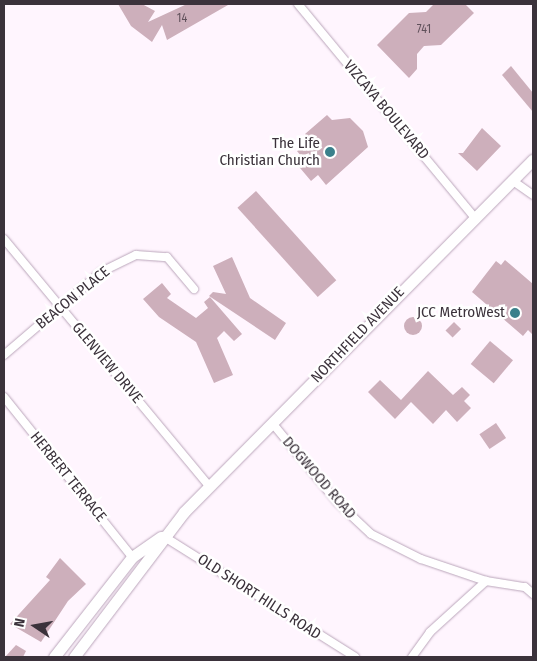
<!DOCTYPE html>
<style>
body{margin:0}
#map{position:relative;width:537px;height:661px;overflow:hidden;background:#fff5fe;font-family:"Fira Sans Condensed",sans-serif}
div>[style]{position:absolute}
[style*='--x']{left:calc(var(--x)*1px);top:calc(var(--y)*1px);width:calc(var(--w)*1px);rotate:calc(var(--a)*1deg)}
.building>*{inset:0;background:#cdafbb;transform-origin:0 0}
.round{border-radius:50%}
.roads{filter:drop-shadow(0 0 1px #bba6bb) drop-shadow(0 0 1px #bba6bb)}
.minor>*{height:8px;margin:-4px;padding:0 4px;transform-origin:4px;border-radius:4px;background:#fff}
.primary>*{height:11px;margin:-5.5px;padding:0 5.5px;transform-origin:5.5px;border-radius:5.5px;background:#fff}
.dots>*{width:14px;height:14px;translate:-50% -50%;box-sizing:border-box;border:2px solid #fff;border-radius:50%}
span{translate:-50% -50%;white-space:nowrap;text-align:center;line-height:1.15;-webkit-text-stroke:5px #fff;paint-order:stroke}
.number-label{font-size:12px;color:#60515b}
.number-label span{-webkit-text-stroke-width:0}
.street-label{font-size:15px;color:#3b323b}
.poi-label{font-size:15px;color:#3b323b}
.right{translate:-100% -50%;text-align:right}
.frame{position:absolute;inset:0;border:5px solid #3b323b;pointer-events:none}
.north{position:absolute;left:10px;top:601px;width:50px;height:50px;-webkit-text-stroke:4px #fff;paint-order:stroke;rotate:282deg;font-size:14px;font-weight:700;line-height:20px;text-align:center;color:#3b323b}
.north::after{content:'';display:block;margin:auto;width:18px;height:22px;background:#3b323b;clip-path:polygon(50% 0,100% 100%,50% 72%,0 100%)}
</style>
<div id="map">
<div class="building">
<i style="clip-path:polygon(118px 4px,142px 4px,155px 11px,148px 22px,187px 4px,228px 5px,167px 40px,162px 25px,152px 42px,131px 26px)"></i>
<i style="clip-path:polygon(434px 4px,465px 4px,474px 13px,441px 45px,424px 46px,417px 54px,417px 69px,409px 78px,377px 45px,409px 13px,426px 12px)"></i>
<i style="clip-path:polygon(511px 66px,533px 93px,533px 112px,502px 75px)"></i>
<i style="clip-path:polygon(327px 115px,332px 120px,350px 118px,363px 131px,368px 147px,326px 185px,318px 175px,311px 181px,295px 162px,301px 156px,297px 151px,310px 140px,305px 134px)"></i>
<i style="clip-path:polygon(482px 128px,501px 146px,477px 171px,458px 153px,463px 153px)"></i>
<i style="left:256px;top:191px;width:120px;height:25px;rotate:48deg"></i>
<i style="clip-path:polygon(232px 257px,250px 298px,286px 323px,275px 340px,209px 296px,213px 292px,226px 294px,213px 266px)"></i>
<i style="clip-path:polygon(505px 260px,533px 284px,533px 335px,528px 330px,523px 336px,472px 292px,496px 261px,501px 265px)"></i>
<i style="clip-path:polygon(162px 283px,171px 294px,167px 298px,196px 318px,208px 308px,204px 302px,210px 297px,242px 334px,234px 341px,224px 331px,217px 338px,233px 375px,214px 383px,196px 342px,159px 317px,143px 299px)"></i>
<i class="round" style="left:404px;top:317px;width:18px;height:18px"></i>
<i style="left:454px;top:322px;width:10px;height:12px;rotate:45deg"></i>
<i style="left:490px;top:341px;width:30px;height:30px;rotate:40deg"></i>
<i style="clip-path:polygon(428px 371px,453px 395px,462px 387px,470px 395px,464px 401px,471px 408px,457px 422px,446px 410px,433px 424px,411px 402px,395px 419px,368px 392px,380px 380px,401px 400px)"></i>
<i style="left:496px;top:423px;width:18px;height:20px;rotate:56deg"></i>
<i style="clip-path:polygon(60px 558px,86px 584px,68px 601px,41px 642px,10px 624px,50px 580px,46px 577px)"></i>
<i style="clip-path:polygon(16px 645px,26px 651px,23px 657px,5px 657px)"></i>
</div>
<div class="roads">
<div class="minor">
<i style="--x:298;--y:4;--w:276;--a:50.4"></i>
<i style="--x:513;--y:181;--w:24;--a:35"></i>
<i style="--x:4;--y:239;--w:322;--a:50.3"></i>
<i style="--x:4;--y:355;--w:128;--a:-40.6"></i>
<i style="--x:101;--y:272;--w:39;--a:-26"></i>
<i style="--x:136;--y:255;--w:31;--a:4"></i>
<i style="--x:167;--y:257;--w:42;--a:49.8"></i>
<i style="--x:4;--y:397;--w:205;--a:51.3"></i>
<i style="--x:273;--y:424;--w:102;--a:50.6"></i>
<i style="--x:338;--y:503;--w:45;--a:43.2"></i>
<i style="--x:371;--y:534;--w:56;--a:26.6"></i>
<i style="--x:421;--y:559;--w:69;--a:18.7"></i>
<i style="--x:486;--y:581;--w:39;--a:9"></i>
<i style="--x:525;--y:587;--w:11;--a:41"></i>
<i style="--x:163;--y:536;--w:227;--a:32.2"></i>
<i style="--x:412;--y:657;--w:31;--a:-54"></i>
<i style="--x:430;--y:632;--w:76;--a:-42.3"></i>
</div>
<div class="primary">
<i style="--x:54;--y:657;--w:127;--a:-52"></i>
<i style="--x:132;--y:557;--w:35;--a:-35"></i>
<i style="--x:74;--y:657;--w:182;--a:-52.8"></i>
<i style="--x:184;--y:512;--w:496;--a:-45.3"></i>
</div>
</div>
<div class="dots">
<i style="left:330px;top:152px;background:#3a808b"></i>
<i style="left:515px;top:313px;background:#3a808b"></i>
</div>
<div class="number-label">
<span style="left:182px;top:19px">14</span>
<span style="left:424px;top:30px">741</span>
</div>
<div class="street-label">
<span style="left:386px;top:110px;rotate:50deg">VIZCAYA BOULEVARD</span>
<span style="left:73px;top:298px;rotate:-39deg">BEACON PLACE</span>
<span style="left:358px;top:335px;rotate:-46deg">NORTHFIELD AVENUE</span>
<span style="left:107px;top:363px;rotate:50deg">GLENVIEW DRIVE</span>
<span style="left:68px;top:477px;rotate:51deg">HERBERT TERRACE</span>
<span style="left:319px;top:478px;rotate:49deg">DOGWOOD ROAD</span>
<span style="left:259px;top:597px;rotate:33deg">OLD SHORT HILLS ROAD</span>
</div>
<div class="poi-label">
<span class="right" style="left:320px;top:152px">The Life<br>Christian Church</span>
<span class="right" style="left:505px;top:313px">JCC MetroWest</span>
</div>
<div class="frame"></div>
<div class="north">N</div>
</div>
